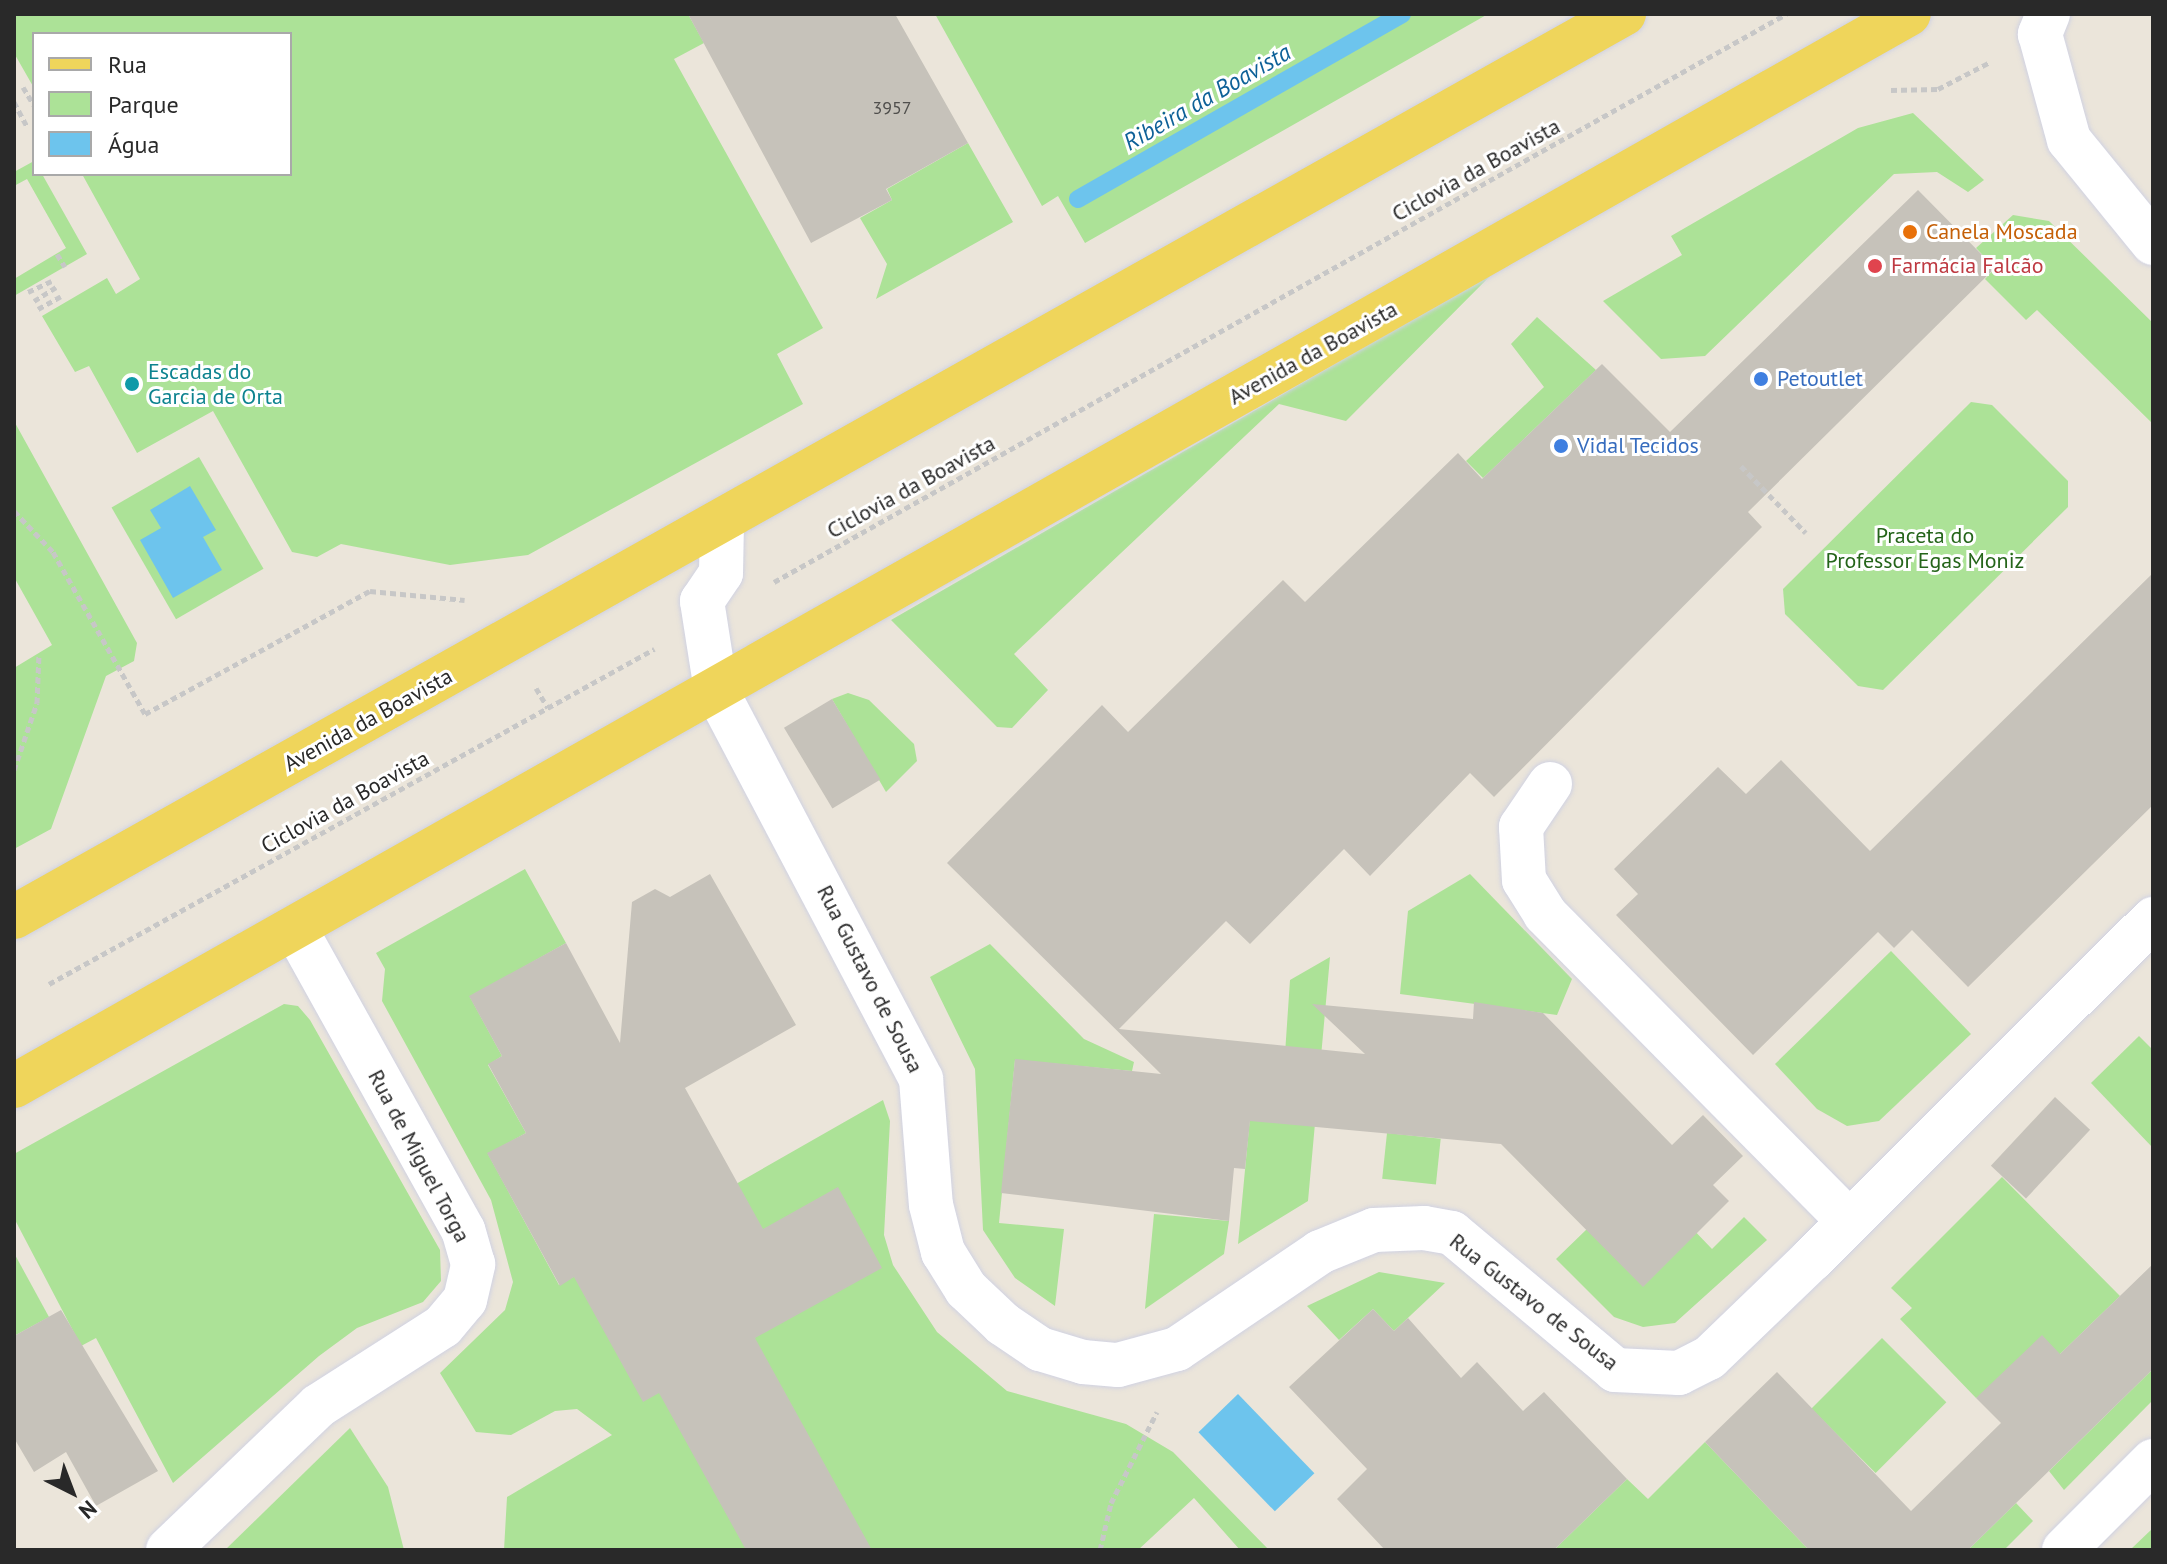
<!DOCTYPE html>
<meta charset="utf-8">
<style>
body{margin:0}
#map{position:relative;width:2167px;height:1564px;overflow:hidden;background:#ebe5da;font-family:"PT Sans",sans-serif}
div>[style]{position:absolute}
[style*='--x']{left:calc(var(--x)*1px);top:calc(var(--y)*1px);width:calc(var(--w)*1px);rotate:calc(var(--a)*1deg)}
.green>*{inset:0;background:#ace297;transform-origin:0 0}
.water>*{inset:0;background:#6dc4ed;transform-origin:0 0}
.stream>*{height:18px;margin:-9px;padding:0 9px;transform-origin:9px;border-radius:9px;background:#6dc4ed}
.building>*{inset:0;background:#c6c2ba;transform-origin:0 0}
.path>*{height:5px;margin-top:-2.5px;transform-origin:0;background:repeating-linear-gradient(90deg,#c7c7c7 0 6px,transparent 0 10px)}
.roads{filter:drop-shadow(0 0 2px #d0d2e2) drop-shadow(0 0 2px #d0d2e2)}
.minor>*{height:44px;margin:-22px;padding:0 22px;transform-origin:22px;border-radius:22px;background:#fff}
.tertiary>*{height:44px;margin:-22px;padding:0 22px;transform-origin:22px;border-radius:22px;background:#fff}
.primary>*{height:44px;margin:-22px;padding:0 22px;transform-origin:22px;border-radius:22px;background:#efd55b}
.dots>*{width:22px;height:22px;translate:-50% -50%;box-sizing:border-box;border:4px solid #fff;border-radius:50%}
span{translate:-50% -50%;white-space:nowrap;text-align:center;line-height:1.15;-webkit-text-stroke:6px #fff;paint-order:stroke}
.number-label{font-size:18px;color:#504f4d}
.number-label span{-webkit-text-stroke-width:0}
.street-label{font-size:22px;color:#292929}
.food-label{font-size:22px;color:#c56008}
.left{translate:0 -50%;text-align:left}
.health-label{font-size:22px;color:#be3a42}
.culture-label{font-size:22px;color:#0d838f}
.shop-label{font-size:22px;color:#366cbe}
.park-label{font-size:22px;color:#25651a}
.water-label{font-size:24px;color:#0e6198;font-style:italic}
.frame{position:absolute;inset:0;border:16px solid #292929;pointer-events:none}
.legend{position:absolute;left:32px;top:32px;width:260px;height:144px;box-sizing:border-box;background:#fff;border:2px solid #a9a9a9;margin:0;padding:10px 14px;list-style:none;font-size:24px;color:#292929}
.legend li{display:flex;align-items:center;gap:16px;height:40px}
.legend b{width:40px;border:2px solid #a9a9a9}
.north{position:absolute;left:32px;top:1452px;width:80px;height:80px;-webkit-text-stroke:6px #fff;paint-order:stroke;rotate:138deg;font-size:22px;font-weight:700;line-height:32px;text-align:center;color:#292929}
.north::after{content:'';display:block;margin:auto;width:28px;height:36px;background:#292929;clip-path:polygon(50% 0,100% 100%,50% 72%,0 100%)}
</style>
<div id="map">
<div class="green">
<i style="clip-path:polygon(14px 14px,688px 14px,704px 43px,674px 59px,823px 328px,777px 354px,803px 404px,528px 555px,450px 565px,341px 544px,317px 557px,292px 552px,213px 411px,137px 453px,89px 366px,75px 372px,42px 316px,107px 278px,116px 294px,140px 279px,82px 174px,290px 174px,290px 34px,34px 34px,34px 88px,14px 53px)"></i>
<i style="clip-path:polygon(935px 14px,1488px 14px,1085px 243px,1058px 196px,1042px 206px)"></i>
<i style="clip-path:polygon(1913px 113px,1984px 180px,1968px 192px,1937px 172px,1894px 174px,1705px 356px,1661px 359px,1603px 301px,1682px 255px,1671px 236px,1858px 128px)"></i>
<i style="clip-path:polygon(968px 143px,1013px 222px,876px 299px,887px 264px,860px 218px,892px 200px,887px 189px)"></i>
<i style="clip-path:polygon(34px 161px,34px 174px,42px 174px,87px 254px,14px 296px,14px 279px,66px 248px,27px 179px,14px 186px,14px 172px)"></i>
<i style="clip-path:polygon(2013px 215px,2049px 221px,2153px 323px,2153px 424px,2037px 310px,2026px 320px,1985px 279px,1995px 268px,1976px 248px)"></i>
<i style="clip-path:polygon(1493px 273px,1346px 421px,1279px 404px,1014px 654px,1048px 690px,1012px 728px,997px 727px,891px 620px)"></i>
<i style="clip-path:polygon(1537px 317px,1596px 370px,1483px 478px,1466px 461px,1544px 387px,1511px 344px)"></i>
<i style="clip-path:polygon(1971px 402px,1992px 405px,2068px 481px,2068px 507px,1883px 690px,1858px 686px,1785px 614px,1783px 589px)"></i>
<i style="clip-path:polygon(14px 421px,137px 643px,134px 661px,106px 676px,51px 829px,14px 849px,14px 668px,52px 645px,14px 577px)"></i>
<i style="left:199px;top:457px;width:129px;height:101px;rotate:60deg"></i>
<i style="clip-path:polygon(848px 693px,869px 700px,914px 744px,917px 761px,886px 792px,832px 699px)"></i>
<i style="clip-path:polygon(525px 869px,566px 943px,470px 997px,502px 1056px,488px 1065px,526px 1133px,488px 1154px,559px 1285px,883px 1100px,890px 1121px,884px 1235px,893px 1265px,937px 1332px,1007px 1391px,1126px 1424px,1173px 1452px,1269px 1550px,1240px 1550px,1194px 1498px,1138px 1550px,504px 1550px,507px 1497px,612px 1435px,577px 1409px,555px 1411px,511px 1435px,476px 1432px,440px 1373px,505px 1310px,513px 1282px,491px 1200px,382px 1001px,385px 969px,376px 953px)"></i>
<i style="clip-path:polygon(1470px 874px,1572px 979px,1557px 1015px,1400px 994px,1408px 911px)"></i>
<i style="clip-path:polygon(990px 944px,1084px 1039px,1134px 1062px,1132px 1071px,1015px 1060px,999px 1223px,1064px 1229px,1055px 1306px,1015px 1278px,983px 1230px,975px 1069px,930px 977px)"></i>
<i style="clip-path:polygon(1891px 951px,1971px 1034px,1879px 1121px,1847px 1126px,1817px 1109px,1775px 1064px)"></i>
<i style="clip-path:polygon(1330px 957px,1308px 1201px,1238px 1244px,1252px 1096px,1282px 1098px,1290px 980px)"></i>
<i style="clip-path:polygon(284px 1004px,298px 1006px,310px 1020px,440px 1250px,441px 1281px,423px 1302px,357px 1328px,319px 1356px,173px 1483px,96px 1338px,81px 1346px,14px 1218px,14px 1154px)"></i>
<i style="clip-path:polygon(2139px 1036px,2153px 1050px,2153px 1148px,2091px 1083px)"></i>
<i style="left:1387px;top:1133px;width:54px;height:46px;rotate:6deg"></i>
<i style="clip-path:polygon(2002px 1177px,2120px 1296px,2060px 1354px,1976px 1398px,1900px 1319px,1912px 1308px,1891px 1288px)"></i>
<i style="clip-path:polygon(1154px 1214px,1229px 1221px,1224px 1254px,1145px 1309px)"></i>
<i style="clip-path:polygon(1744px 1217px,1767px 1240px,1675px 1323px,1643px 1327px,1614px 1317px,1556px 1259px,1587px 1229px,1688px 1224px,1712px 1249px)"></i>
<i style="clip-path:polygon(14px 1253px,49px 1317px,14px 1336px)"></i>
<i style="clip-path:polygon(1379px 1272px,1445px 1283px,1394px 1331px,1373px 1309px,1339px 1340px,1307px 1306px)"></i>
<i style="left:1882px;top:1338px;width:91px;height:100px;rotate:45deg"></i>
<i style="clip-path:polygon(2153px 1369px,2153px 1400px,2064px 1490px,2049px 1471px)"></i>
<i style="clip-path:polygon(350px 1428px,388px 1487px,404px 1550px,225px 1550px)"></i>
<i style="clip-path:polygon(1705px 1442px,1809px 1550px,1554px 1550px,1627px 1479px,1648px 1499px)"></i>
<i style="clip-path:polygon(2016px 1503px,2033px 1521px,2004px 1550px,1968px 1550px)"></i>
<i style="clip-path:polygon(2153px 1528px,2153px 1550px,2130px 1550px)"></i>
</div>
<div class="water">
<i style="clip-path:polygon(190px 486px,216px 530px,203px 537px,222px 570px,173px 598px,140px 540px,161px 528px,150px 510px)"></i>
<i style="left:1238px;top:1394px;width:110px;height:55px;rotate:46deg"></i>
</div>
<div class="stream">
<i style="--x:1078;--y:199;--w:373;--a:-29.7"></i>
</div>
<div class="building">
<i style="clip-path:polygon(688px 14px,895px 14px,968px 143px,886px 189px,892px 200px,811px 243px)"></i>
<i style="clip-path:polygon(1918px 190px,1995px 268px,1748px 512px,1762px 527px,1494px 797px,1470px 773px,1370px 876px,1344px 849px,1250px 944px,1226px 921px,1119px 1029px,1365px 1054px,1312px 1004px,1473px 1019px,1474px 1002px,1543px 1013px,1672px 1145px,1703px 1115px,1743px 1156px,1713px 1185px,1729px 1201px,1643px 1287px,1501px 1144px,1250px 1121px,1245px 1169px,1234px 1168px,1229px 1221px,1001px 1193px,1015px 1059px,1161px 1074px,947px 863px,1102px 705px,1128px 732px,1283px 580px,1305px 602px,1458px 453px,1482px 479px,1602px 364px,1670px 432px)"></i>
<i style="clip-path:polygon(2153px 573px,2153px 805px,1968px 987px,1912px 930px,1894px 948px,1878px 932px,1753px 1055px,1616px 915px,1638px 894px,1614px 869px,1718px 767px,1746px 794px,1781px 760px,1870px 851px)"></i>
<i style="left:832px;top:699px;width:94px;height:56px;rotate:59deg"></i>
<i style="clip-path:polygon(710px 874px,796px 1025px,685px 1088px,763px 1229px,838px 1187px,882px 1268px,755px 1338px,872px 1550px,746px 1550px,659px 1393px,643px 1402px,574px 1277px,560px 1286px,487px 1153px,526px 1133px,488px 1064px,502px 1056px,469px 996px,566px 943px,620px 1043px,632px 902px,655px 889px,670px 897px)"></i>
<i style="left:2055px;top:1097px;width:48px;height:94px;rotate:43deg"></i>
<i style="clip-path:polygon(2153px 1264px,2153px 1369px,1968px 1550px,1809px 1550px,1705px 1442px,1777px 1372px,1911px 1511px,2001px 1423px,1976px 1398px,2042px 1335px,2060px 1354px)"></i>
<i style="clip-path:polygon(1373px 1309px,1394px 1331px,1408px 1318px,1461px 1378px,1477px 1362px,1523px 1411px,1544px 1392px,1627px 1479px,1554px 1550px,1385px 1550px,1337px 1499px,1367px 1469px,1289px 1387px)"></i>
<i style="clip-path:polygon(61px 1310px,158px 1471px,96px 1506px,66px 1452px,34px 1472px,14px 1438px,14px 1336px)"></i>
</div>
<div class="path">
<i style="--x:23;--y:87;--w:21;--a:59"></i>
<i style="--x:1891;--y:90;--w:47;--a:-1.2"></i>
<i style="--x:1938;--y:89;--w:59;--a:-27.4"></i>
<i style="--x:14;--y:102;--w:27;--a:62"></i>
<i style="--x:57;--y:254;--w:15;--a:58"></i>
<i style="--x:28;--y:292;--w:26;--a:-25"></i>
<i style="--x:34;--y:301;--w:26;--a:-32"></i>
<i style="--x:38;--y:309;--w:26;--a:-29"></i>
<i style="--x:1741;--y:466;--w:93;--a:45.9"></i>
<i style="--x:14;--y:511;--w:57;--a:46.4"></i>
<i style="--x:53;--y:552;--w:186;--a:60.4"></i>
<i style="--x:145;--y:714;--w:256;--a:-28.7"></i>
<i style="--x:370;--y:591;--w:95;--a:5.4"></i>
<i style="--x:774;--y:582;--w:1161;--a:-29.3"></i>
<i style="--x:536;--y:688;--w:23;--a:59"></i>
<i style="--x:14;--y:770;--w:71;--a:-71.1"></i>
<i style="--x:37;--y:703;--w:49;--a:-87.7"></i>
<i style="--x:49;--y:984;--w:692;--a:-28.97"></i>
<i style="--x:1100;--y:1550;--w:48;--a:-76.8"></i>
<i style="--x:1111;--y:1503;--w:102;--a:-63.2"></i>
</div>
<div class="roads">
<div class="minor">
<i style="--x:722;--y:522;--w:51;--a:91.1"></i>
<i style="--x:721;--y:573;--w:34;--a:124"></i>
<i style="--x:702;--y:601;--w:90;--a:81.1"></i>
<i style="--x:716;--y:690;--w:440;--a:62.2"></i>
<i style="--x:921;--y:1079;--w:126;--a:85.5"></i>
<i style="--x:931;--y:1205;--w:49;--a:75.7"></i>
<i style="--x:943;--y:1252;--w:44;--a:58.1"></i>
<i style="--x:966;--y:1289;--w:51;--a:43.4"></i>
<i style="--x:1003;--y:1324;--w:45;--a:34"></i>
<i style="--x:1040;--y:1349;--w:45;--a:16.8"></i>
<i style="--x:1083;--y:1362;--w:35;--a:5"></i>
<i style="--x:1118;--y:1365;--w:61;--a:-15.2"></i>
<i style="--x:1177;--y:1349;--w:173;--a:-34.1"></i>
<i style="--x:1320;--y:1252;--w:58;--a:-22.2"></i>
<i style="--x:1374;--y:1230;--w:50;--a:-2.3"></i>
<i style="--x:1424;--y:1228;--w:28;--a:10"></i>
<i style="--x:1452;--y:1233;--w:213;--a:40"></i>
<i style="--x:1615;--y:1370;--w:64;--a:2.7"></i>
<i style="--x:1679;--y:1373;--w:34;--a:-27"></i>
<i style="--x:1709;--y:1358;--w:143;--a:-43.9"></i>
<i style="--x:1812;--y:1259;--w:482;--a:-44.9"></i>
<i style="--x:1550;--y:784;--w:52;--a:124"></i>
<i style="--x:1521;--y:827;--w:53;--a:86.8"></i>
<i style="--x:1524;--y:880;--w:40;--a:58"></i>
<i style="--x:1545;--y:914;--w:432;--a:45.3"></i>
<i style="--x:168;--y:1550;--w:208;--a:-43.8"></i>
<i style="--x:318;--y:1406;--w:148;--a:-32.6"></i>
<i style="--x:443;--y:1326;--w:34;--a:-50"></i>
<i style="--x:465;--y:1300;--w:37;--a:-77"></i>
<i style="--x:473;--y:1264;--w:35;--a:-106"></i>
<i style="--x:463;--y:1230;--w:346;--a:-119.1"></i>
<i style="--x:2064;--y:1550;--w:126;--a:-45"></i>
</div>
<div class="tertiary">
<i style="--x:2048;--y:14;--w:22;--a:112"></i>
<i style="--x:2040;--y:34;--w:110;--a:74.7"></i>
<i style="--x:2069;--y:140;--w:133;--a:50.8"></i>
</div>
<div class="primary">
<i style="--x:14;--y:917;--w:1846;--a:-29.29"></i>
<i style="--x:14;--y:1086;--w:2177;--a:-29.5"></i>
</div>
</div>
<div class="dots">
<i style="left:1910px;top:232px;background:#e8710a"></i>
<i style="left:1875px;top:266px;background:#e0444e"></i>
<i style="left:1761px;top:379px;background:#3f7fe0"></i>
<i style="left:132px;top:384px;background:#0f9aa8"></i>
<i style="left:1561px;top:446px;background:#3f7fe0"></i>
</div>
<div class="number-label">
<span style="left:892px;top:108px">3957</span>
</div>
<div class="street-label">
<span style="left:1476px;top:170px;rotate:-29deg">Ciclovia da Boavista</span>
<span style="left:1313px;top:353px;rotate:-29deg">Avenida da Boavista</span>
<span style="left:911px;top:487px;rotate:-29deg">Ciclovia da Boavista</span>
<span style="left:368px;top:720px;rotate:-29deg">Avenida da Boavista</span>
<span style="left:345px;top:802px;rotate:-29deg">Ciclovia da Boavista</span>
<span style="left:870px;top:979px;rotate:63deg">Rua Gustavo de Sousa</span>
<span style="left:419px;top:1156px;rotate:62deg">Rua de Miguel Torga</span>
<span style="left:1534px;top:1302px;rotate:38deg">Rua Gustavo de Sousa</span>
</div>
<div class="food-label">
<span class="left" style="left:1926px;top:232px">Canela Moscada</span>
</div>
<div class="health-label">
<span class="left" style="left:1891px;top:266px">Farmácia Falcão</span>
</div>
<div class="culture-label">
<span class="left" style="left:148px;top:384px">Escadas do<br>Garcia de Orta</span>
</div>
<div class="shop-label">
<span class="left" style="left:1777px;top:379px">Petoutlet</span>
<span class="left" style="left:1577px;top:446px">Vidal Tecidos</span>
</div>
<div class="park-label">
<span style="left:1925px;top:548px">Praceta do<br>Professor Egas Moniz</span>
</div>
<div class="water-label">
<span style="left:1207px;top:97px;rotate:-30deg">Ribeira da Boavista</span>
</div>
<div class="frame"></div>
<ul class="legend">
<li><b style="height:10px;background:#efd55b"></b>Rua</li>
<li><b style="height:22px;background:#ace297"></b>Parque</li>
<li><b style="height:22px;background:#6dc4ed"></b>Água</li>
</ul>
<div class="north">N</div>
</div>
